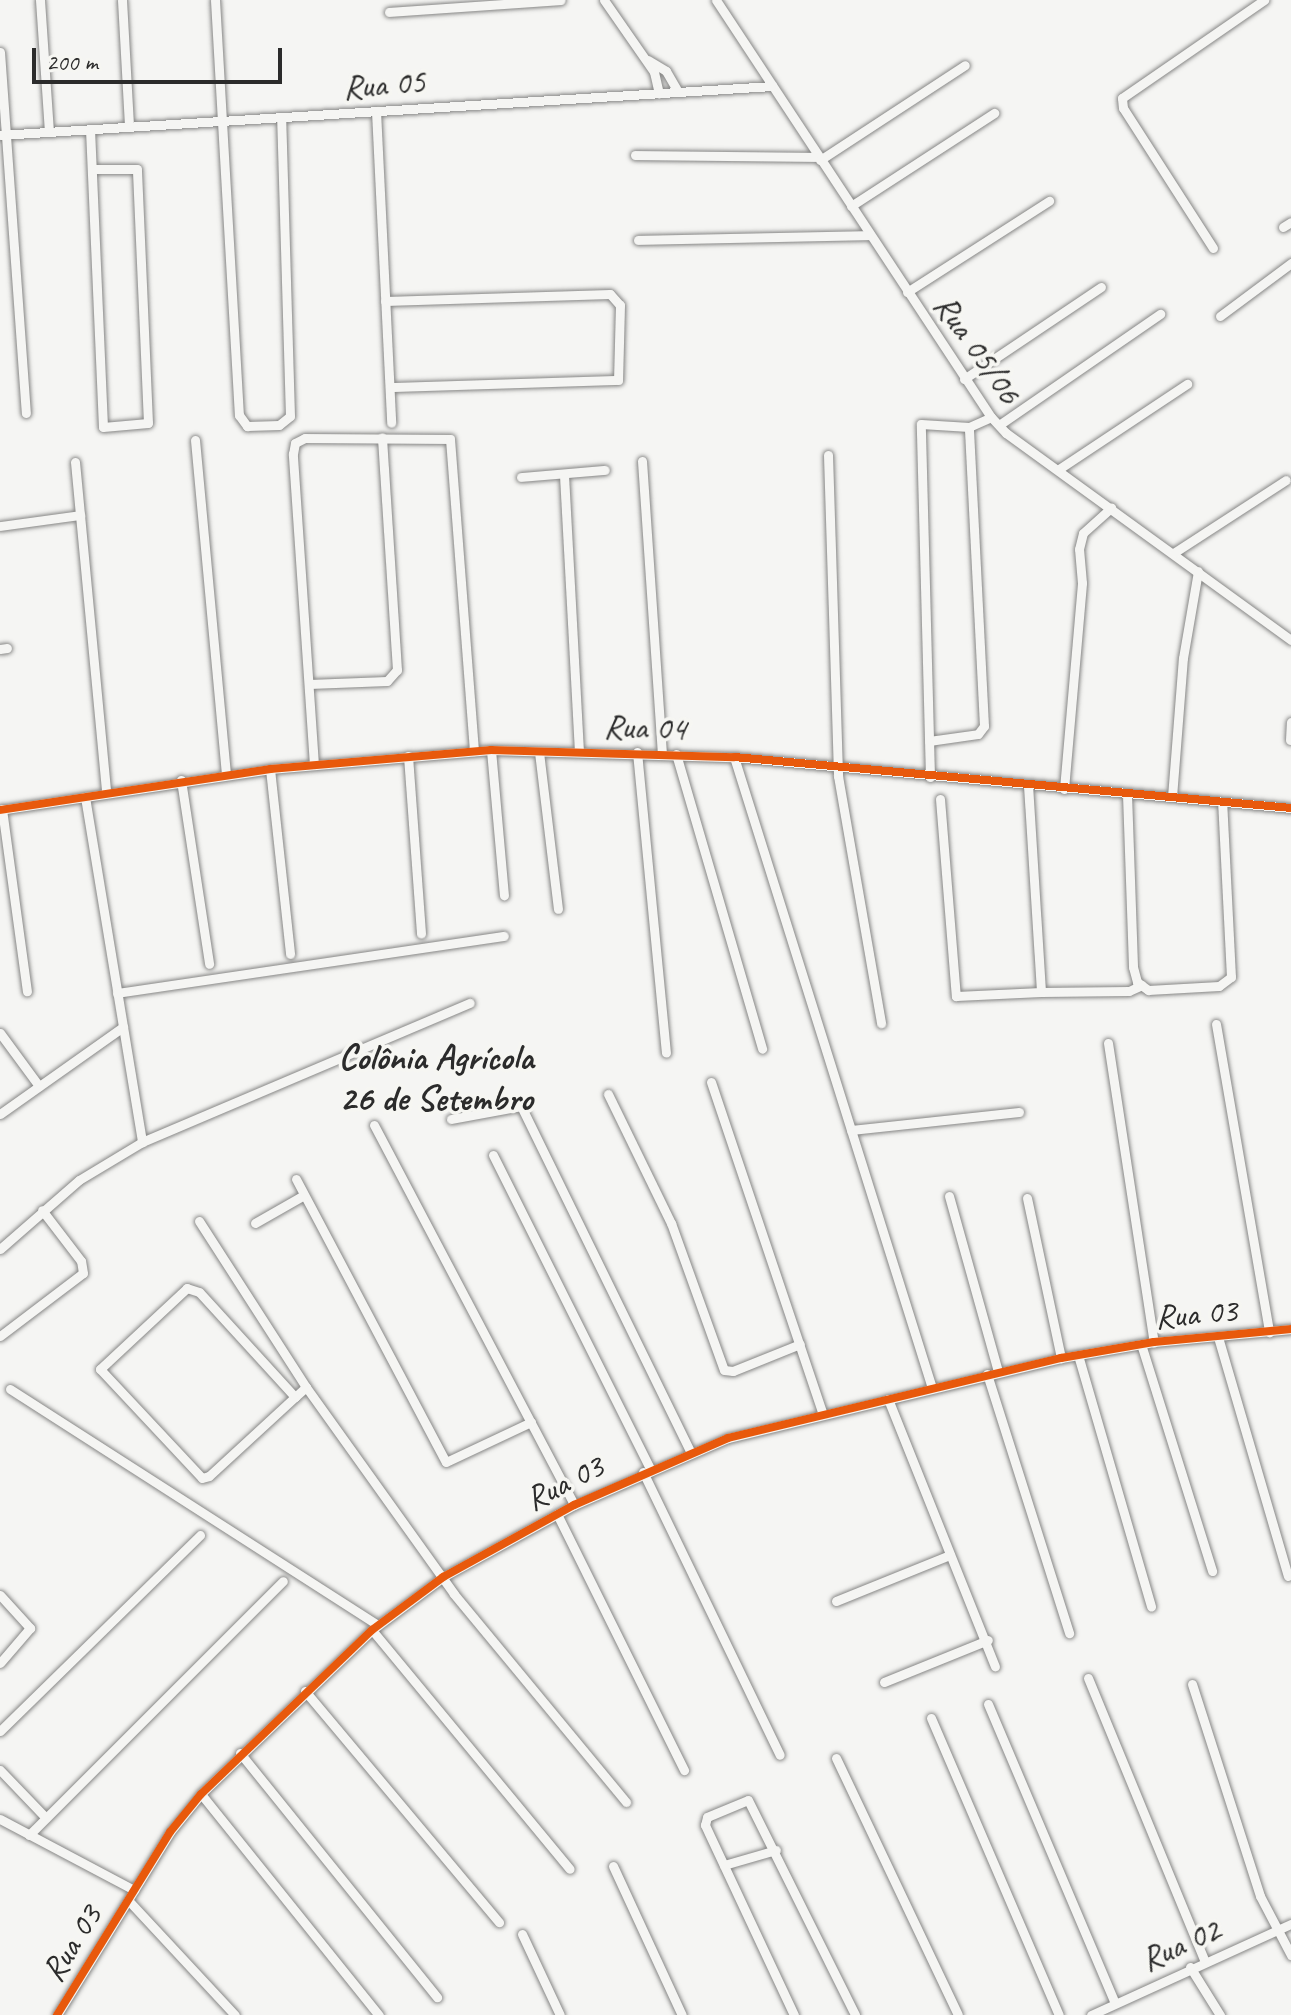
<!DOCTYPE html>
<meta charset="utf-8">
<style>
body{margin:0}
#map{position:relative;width:1291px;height:2015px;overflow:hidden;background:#f5f5f3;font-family:Caveat,sans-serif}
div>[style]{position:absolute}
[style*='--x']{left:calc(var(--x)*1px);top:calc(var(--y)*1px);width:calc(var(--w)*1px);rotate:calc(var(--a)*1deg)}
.roads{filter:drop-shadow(0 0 2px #868685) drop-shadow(0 0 2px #868685)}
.minor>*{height:9px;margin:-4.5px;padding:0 4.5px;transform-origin:4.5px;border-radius:4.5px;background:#f5f5f3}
.cycleway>*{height:8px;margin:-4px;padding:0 4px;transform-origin:4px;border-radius:4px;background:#e8590c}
span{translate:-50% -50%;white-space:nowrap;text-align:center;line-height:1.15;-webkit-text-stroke:7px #f6f6f2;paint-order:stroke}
.street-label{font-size:34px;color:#2b2b2b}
.neighbourhood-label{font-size:36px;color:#2b2b2b;font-weight:700}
.scale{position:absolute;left:32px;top:48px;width:250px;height:36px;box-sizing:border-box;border:4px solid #2b2b2b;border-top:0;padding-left:10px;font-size:24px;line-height:28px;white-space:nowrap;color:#2b2b2b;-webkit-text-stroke:6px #f6f6f2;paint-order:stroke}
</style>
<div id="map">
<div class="roads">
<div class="minor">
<i style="--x:40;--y:0;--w:132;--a:86.1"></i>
<i style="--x:122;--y:0;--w:127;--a:86.8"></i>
<i style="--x:215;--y:0;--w:416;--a:86.7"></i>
<i style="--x:239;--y:415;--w:14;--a:54"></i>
<i style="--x:247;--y:426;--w:32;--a:-2"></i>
<i style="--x:279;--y:425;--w:14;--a:-39"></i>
<i style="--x:290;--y:416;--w:299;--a:-91.7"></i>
<i style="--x:604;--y:0;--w:88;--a:55.2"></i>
<i style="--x:654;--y:72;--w:22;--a:77"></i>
<i style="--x:716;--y:0;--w:500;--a:56.6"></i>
<i style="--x:991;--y:417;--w:22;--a:47"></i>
<i style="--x:1006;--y:433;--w:352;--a:36"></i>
<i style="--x:389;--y:12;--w:172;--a:-4"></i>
<i style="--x:0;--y:52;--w:362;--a:85.9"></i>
<i style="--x:648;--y:60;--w:21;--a:31"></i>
<i style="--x:666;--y:71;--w:24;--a:60"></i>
<i style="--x:376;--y:111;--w:312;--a:87.2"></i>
<i style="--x:90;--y:129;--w:298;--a:87.5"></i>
<i style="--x:103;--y:427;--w:45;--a:-5.1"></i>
<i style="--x:148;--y:423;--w:254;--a:-92.5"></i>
<i style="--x:137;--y:169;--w:45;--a:180"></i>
<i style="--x:0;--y:135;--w:774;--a:-3.63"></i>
<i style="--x:635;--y:155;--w:183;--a:0.6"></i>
<i style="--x:820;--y:160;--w:173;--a:-33.2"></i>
<i style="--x:851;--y:206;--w:171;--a:-33"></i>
<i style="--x:1283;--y:227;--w:9;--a:-32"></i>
<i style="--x:638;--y:240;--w:232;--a:-1.2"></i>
<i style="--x:1213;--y:248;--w:166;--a:-122.7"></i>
<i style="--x:1123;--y:108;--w:10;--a:-96"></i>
<i style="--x:1122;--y:98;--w:173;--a:-34.6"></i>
<i style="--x:907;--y:292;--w:169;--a:-32.7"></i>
<i style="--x:385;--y:301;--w:225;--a:-1.8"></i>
<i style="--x:610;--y:294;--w:15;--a:48"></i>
<i style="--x:620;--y:305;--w:75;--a:91.5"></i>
<i style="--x:618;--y:380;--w:228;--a:178.2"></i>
<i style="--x:1220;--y:316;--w:89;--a:-36.7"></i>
<i style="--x:964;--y:379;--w:165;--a:-33.9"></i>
<i style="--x:999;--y:425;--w:196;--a:-34.6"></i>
<i style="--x:195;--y:440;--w:335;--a:84.7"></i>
<i style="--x:828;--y:455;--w:321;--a:88.2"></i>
<i style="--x:838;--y:776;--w:251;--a:80.1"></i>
<i style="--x:642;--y:461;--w:293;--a:86.1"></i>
<i style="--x:75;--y:462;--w:332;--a:84.6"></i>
<i style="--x:1059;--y:469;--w:154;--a:-33.6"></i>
<i style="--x:564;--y:475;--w:277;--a:86.9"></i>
<i style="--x:521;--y:477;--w:84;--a:-4.8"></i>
<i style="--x:0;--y:526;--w:81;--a:-7.8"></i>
<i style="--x:1175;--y:552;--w:132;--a:-33"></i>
<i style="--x:0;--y:649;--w:7;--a:-8"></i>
<i style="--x:309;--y:684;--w:78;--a:-2.2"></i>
<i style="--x:387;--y:681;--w:15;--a:-48"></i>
<i style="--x:397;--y:670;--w:233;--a:-93.7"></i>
<i style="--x:1290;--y:740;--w:18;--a:-87"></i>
<i style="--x:929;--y:741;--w:49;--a:-8.1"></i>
<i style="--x:978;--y:734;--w:10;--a:-53"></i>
<i style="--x:984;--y:726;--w:299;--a:-92.9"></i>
<i style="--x:491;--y:750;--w:146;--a:84.9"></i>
<i style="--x:539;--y:752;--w:158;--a:83.1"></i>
<i style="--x:637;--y:752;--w:302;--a:84.5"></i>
<i style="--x:676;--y:754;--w:307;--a:73.7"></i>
<i style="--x:408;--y:756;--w:178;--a:85.8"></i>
<i style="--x:734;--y:757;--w:661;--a:72.58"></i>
<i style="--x:314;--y:765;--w:312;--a:-93.9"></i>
<i style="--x:293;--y:454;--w:11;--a:-80"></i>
<i style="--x:295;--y:443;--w:11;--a:-27"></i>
<i style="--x:305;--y:438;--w:145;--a:0.4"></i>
<i style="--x:450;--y:439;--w:313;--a:85.6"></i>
<i style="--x:270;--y:769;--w:186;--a:83.8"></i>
<i style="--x:930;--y:777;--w:353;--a:-91.5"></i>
<i style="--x:921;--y:424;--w:48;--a:3.6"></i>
<i style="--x:969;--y:427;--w:24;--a:-24"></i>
<i style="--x:181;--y:780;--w:186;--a:81.3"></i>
<i style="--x:1028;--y:785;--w:207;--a:86.4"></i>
<i style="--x:1041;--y:992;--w:88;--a:-0.7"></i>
<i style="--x:1129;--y:991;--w:14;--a:-25"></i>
<i style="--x:1064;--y:789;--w:207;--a:-85"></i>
<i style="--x:1082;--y:583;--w:34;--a:-95"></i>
<i style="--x:1079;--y:549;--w:16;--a:-76"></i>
<i style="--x:1083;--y:533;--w:38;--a:-42"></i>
<i style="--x:1127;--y:794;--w:173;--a:88"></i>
<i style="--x:1133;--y:967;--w:16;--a:75"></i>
<i style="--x:1137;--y:982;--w:14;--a:36"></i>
<i style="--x:1148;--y:990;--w:71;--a:-3.2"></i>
<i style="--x:1219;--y:986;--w:15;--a:-37"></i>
<i style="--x:1231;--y:977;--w:175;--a:-92.9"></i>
<i style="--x:85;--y:797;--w:350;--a:80.6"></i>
<i style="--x:1172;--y:797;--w:139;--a:-85.5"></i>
<i style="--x:1183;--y:658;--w:88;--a:-80.2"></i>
<i style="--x:940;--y:799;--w:198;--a:85.4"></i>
<i style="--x:956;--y:996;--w:85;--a:-2.7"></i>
<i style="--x:2;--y:809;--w:184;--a:82.2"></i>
<i style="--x:0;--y:810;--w:273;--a:-8.6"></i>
<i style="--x:270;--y:769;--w:222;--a:-4.9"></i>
<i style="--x:491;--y:750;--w:243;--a:1.7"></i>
<i style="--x:734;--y:757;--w:559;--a:5.23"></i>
<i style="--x:117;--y:993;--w:391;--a:-8.4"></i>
<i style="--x:1216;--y:1024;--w:313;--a:80.2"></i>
<i style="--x:0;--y:1033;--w:66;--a:53.7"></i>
<i style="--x:1108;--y:1043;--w:303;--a:81.3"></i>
<i style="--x:711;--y:1082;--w:351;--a:71.4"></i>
<i style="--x:608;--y:1094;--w:144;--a:64"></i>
<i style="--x:671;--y:1223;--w:156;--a:70.2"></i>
<i style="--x:724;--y:1370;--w:9;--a:6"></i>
<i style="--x:733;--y:1371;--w:72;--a:-21.9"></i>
<i style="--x:0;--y:1114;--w:151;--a:-35.3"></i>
<i style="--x:451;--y:1119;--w:71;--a:-10.5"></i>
<i style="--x:521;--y:1106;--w:386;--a:63.9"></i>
<i style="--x:374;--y:1125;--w:429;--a:62.2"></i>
<i style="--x:851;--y:1130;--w:169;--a:-6.1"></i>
<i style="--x:493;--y:1155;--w:351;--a:63.4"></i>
<i style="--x:296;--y:1179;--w:320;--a:62.1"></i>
<i style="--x:446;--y:1462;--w:94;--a:-25.2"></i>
<i style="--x:949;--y:1196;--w:182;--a:74.4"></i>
<i style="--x:1027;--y:1198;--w:164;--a:78"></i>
<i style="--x:199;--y:1221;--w:197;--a:57.2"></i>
<i style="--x:306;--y:1387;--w:254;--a:54.4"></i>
<i style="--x:454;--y:1594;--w:270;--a:50.4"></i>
<i style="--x:255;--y:1223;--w:56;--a:-29.7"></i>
<i style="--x:0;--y:1249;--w:105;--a:-41.1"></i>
<i style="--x:79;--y:1180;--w:74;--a:-31.1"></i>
<i style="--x:142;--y:1142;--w:356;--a:-23"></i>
<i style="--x:0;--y:1336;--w:104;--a:-37.2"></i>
<i style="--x:83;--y:1273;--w:12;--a:-99"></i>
<i style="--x:81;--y:1261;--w:64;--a:-127.4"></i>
<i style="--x:1218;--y:1337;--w:249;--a:73.7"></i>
<i style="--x:1141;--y:1344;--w:238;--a:72.6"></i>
<i style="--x:1078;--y:1355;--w:262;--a:73.8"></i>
<i style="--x:987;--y:1374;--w:272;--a:72.4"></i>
<i style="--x:10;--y:1389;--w:437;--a:32.7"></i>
<i style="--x:295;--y:1397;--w:142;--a:-132.4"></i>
<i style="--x:199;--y:1292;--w:13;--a:-162"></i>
<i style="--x:187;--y:1288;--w:119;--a:137"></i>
<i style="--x:100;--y:1369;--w:149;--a:46.9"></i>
<i style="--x:202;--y:1478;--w:7;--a:-16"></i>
<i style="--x:209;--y:1476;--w:117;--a:-42.6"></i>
<i style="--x:295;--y:1397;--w:15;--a:-42"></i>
<i style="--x:888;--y:1399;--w:288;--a:68.2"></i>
<i style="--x:643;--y:1472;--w:314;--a:64.2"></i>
<i style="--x:557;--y:1514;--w:286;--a:63.6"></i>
<i style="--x:0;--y:1595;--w:45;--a:47.7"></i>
<i style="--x:30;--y:1628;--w:46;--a:130.6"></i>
<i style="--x:836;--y:1601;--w:123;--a:-22"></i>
<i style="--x:372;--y:1630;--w:310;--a:50.4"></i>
<i style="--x:1088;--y:1678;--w:305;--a:67.6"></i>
<i style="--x:884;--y:1682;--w:112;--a:-22"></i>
<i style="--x:1192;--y:1684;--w:223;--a:72.2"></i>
<i style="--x:1260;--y:1896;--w:67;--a:62.3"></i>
<i style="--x:305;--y:1691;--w:302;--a:50"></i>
<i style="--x:988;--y:1704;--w:325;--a:67"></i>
<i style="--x:931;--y:1718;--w:323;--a:66.7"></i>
<i style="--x:0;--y:1731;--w:280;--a:-44.4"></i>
<i style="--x:240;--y:1753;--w:314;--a:51.1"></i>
<i style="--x:836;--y:1758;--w:284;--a:64.6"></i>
<i style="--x:0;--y:1770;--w:66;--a:46.2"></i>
<i style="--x:201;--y:1794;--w:284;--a:51.2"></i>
<i style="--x:0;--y:1819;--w:152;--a:27.9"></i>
<i style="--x:29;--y:1835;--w:359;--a:-45"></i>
<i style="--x:724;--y:1865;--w:54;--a:-16.1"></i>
<i style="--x:613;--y:1866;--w:164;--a:65.2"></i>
<i style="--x:128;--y:1900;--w:157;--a:47.1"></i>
<i style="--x:522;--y:1934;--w:89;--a:64.9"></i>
<i style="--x:1190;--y:1967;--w:57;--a:58"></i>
<i style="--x:57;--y:2015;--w:215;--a:-58.3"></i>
<i style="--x:170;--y:1832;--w:49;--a:-50.8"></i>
<i style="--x:201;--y:1794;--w:237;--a:-43.8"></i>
<i style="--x:372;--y:1630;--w:89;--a:-36.7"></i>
<i style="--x:443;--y:1577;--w:149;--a:-28.8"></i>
<i style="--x:574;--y:1505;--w:168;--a:-23.5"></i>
<i style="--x:728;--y:1438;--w:342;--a:-13.5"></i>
<i style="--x:1061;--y:1358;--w:94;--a:-9.8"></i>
<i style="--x:1154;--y:1342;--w:138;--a:-5.4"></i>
<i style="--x:794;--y:2015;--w:210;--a:-115.1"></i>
<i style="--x:705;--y:1825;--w:8;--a:-76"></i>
<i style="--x:707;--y:1817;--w:44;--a:-22.5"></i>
<i style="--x:748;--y:1800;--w:240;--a:63.5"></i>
<i style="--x:1091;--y:2015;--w:220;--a:-24.5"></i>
</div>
</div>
<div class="cycleway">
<i style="--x:0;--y:810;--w:273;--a:-8.6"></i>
<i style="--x:270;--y:769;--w:222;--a:-4.9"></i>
<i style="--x:491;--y:750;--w:243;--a:1.7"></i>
<i style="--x:734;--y:757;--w:559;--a:5.23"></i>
<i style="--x:57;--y:2015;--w:215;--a:-58.3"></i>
<i style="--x:170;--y:1832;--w:49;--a:-50.8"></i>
<i style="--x:201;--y:1794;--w:237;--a:-43.8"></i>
<i style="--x:372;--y:1630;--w:89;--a:-36.7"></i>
<i style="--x:443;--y:1577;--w:149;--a:-28.8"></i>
<i style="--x:574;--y:1505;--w:168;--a:-23.5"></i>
<i style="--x:728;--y:1438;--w:342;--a:-13.5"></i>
<i style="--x:1061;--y:1358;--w:94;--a:-9.8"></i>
<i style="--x:1154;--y:1342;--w:138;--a:-5.4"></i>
</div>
<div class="street-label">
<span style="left:384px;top:84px;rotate:-4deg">Rua 05</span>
<span style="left:978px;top:349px;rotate:55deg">Rua 05/06</span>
<span style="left:645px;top:727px;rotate:2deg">Rua 04</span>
<span style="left:1196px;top:1313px;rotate:-5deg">Rua 03</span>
<span style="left:564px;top:1482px;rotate:-27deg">Rua 03</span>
<span style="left:71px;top:1943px;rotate:-58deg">Rua 03</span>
<span style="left:1180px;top:1944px;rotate:-24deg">Rua 02</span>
</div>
<div class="neighbourhood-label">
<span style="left:436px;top:1078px">Colônia Agrícola<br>26 de Setembro</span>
</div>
<div class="scale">200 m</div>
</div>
